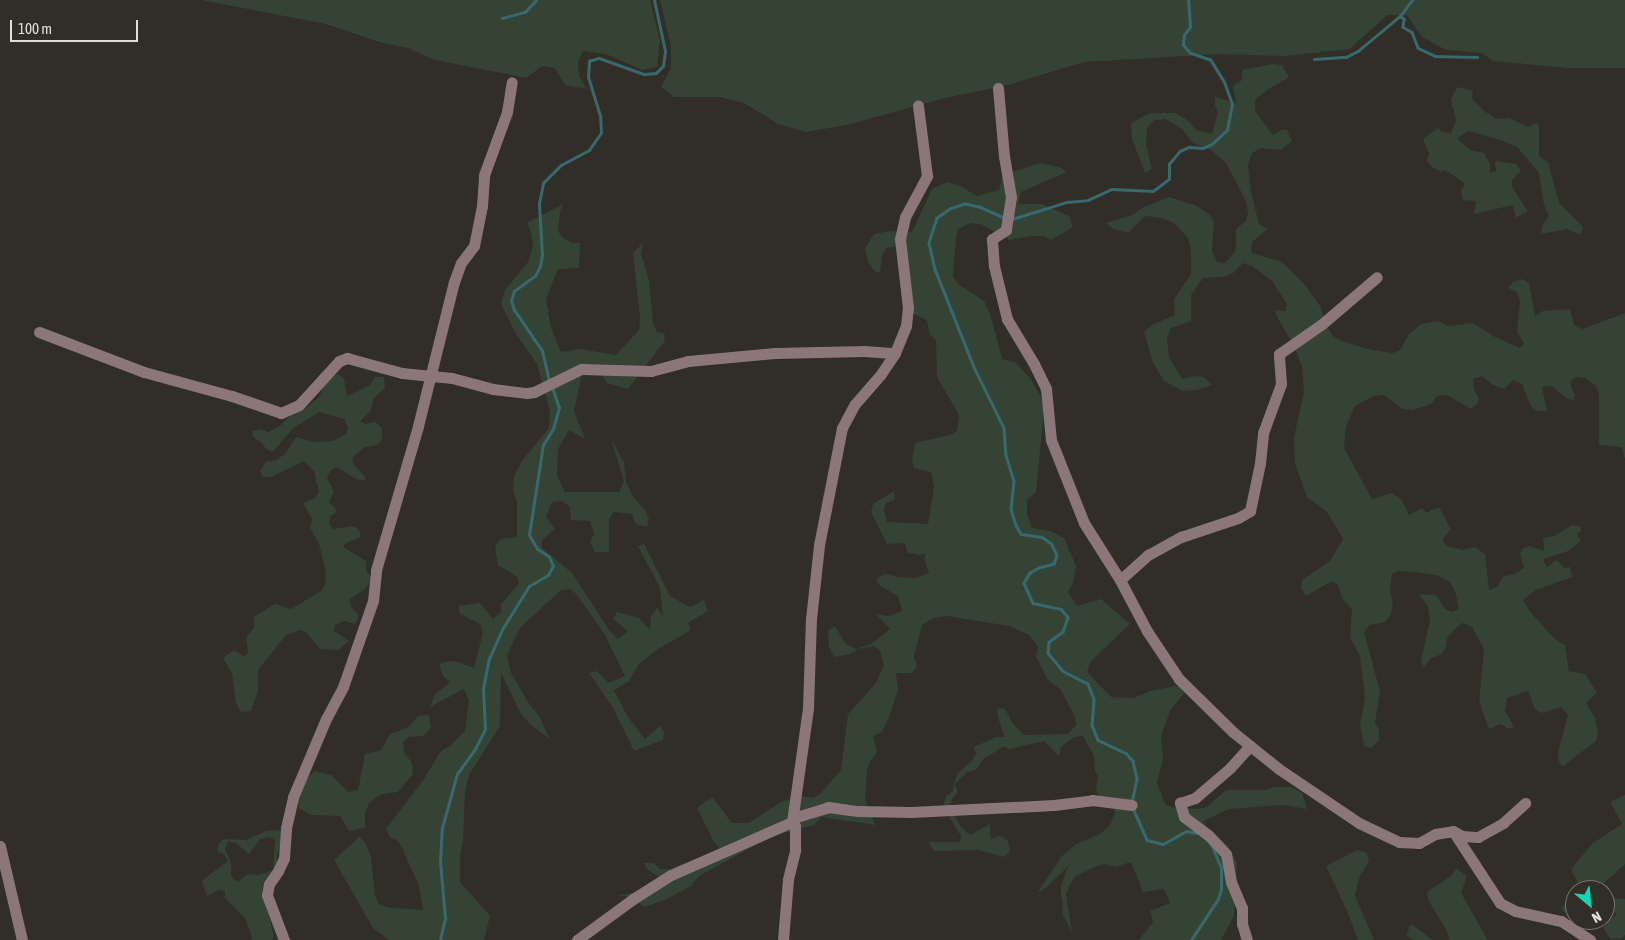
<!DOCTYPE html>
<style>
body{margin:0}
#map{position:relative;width:1625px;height:940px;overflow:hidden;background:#312d27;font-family:"Asap Condensed",sans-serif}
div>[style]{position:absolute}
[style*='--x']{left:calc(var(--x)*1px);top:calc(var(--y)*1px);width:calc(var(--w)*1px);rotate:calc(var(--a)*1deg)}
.green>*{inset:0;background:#344334}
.stream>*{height:2.5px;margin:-1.25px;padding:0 1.25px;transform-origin:1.25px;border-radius:1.25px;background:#38696e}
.minor>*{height:11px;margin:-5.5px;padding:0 5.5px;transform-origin:5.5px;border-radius:5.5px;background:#8b7779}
span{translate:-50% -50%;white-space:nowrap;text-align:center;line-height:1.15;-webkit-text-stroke:5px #312d27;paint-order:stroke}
.north{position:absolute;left:1565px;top:880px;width:50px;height:50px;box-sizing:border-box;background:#312d27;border:1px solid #77746f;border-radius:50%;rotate:152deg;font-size:14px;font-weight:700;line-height:20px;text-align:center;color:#e1dedb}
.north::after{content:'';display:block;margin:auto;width:18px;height:22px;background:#17d5b2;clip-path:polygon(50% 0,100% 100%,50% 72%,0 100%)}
.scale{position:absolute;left:10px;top:20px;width:128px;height:22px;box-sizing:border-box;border:2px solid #e1dedb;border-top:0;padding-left:6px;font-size:15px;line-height:18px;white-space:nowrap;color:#e1dedb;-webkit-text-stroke:4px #312d27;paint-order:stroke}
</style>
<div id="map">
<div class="green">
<i style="clip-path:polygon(201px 0,650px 0,660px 41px,657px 67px,642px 70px,606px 54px,583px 51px,578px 63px,579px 76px,587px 89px,565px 85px,555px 68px,542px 66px,526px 78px,435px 60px,408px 48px,382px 43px,326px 24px)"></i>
<i style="clip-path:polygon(660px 0,1625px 0,1625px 68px,1567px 68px,1493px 61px,1482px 53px,1446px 50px,1422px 37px,1407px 15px,1387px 15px,1350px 49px,1284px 56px,1220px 54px,1084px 62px,1008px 85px,945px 98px,847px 125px,806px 132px,778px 124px,744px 103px,719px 97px,674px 97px,661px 87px,671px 68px,671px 47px)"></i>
<i style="clip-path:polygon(1273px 64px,1282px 65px,1289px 77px,1267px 90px,1255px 100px,1255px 111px,1273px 135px,1282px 130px,1287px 130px,1292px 141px,1281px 150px,1261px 148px,1252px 153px,1248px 165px,1251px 192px,1259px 224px,1268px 229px,1252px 242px,1251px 253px,1282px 262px,1305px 285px,1320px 306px,1326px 325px,1333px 336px,1341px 341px,1372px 350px,1393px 353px,1400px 350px,1409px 334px,1421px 324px,1438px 321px,1448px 326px,1473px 323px,1493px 336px,1520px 348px,1524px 344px,1517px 331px,1520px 301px,1517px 292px,1508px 288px,1513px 282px,1522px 279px,1529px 283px,1535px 316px,1543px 311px,1570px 309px,1574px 325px,1582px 329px,1625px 313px,1625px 459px,1622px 447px,1599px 445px,1599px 394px,1596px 386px,1585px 378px,1576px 377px,1571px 381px,1571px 388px,1575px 395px,1574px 400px,1567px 399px,1552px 386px,1542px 387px,1547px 411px,1538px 411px,1531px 407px,1522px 384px,1513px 380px,1504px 389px,1493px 385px,1482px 376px,1473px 379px,1474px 390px,1479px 399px,1477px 404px,1471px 409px,1447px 395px,1437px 396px,1431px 404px,1413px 410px,1402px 409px,1384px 395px,1374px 396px,1355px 406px,1346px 426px,1344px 448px,1372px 499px,1392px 493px,1402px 500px,1409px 515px,1422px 508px,1426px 513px,1439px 507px,1451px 529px,1442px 540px,1447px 546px,1462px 550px,1475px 547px,1485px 554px,1489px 590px,1497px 587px,1503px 577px,1514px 574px,1524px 568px,1520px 554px,1523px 548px,1530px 546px,1544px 551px,1543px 538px,1554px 536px,1572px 525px,1581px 527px,1581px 531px,1577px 534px,1581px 541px,1568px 551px,1543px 559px,1547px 567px,1557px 560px,1564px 568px,1570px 567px,1572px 577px,1536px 590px,1523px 600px,1531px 613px,1556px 640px,1565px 645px,1569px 671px,1585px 674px,1597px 693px,1586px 703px,1595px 718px,1598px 732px,1596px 741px,1562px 767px,1558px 759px,1559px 748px,1568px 715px,1561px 707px,1542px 713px,1535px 709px,1528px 691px,1507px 698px,1505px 711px,1514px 727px,1509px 729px,1501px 724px,1489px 729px,1479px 701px,1484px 649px,1472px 627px,1462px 623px,1457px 627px,1447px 638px,1446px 647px,1442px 654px,1431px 658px,1423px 668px,1421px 660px,1430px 621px,1428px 607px,1419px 594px,1436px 595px,1445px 609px,1452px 612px,1459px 609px,1455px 591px,1450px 582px,1436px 575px,1414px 572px,1399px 571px,1392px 574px,1390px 589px,1393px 605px,1390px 616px,1385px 622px,1370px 625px,1364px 632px,1380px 691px,1375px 723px,1379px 730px,1379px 740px,1372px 748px,1364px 746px,1360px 725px,1365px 698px,1360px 656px,1350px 637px,1352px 609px,1342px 598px,1338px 585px,1332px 581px,1306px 596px,1301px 588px,1302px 580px,1330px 561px,1343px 539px,1327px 512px,1307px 497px,1295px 464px,1294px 437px,1304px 392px,1302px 366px,1292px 342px,1277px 317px,1275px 310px,1285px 311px,1287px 304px,1272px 281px,1252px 266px,1243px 263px,1233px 273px,1223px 277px,1203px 278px,1191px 295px,1191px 321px,1171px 328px,1167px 339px,1169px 357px,1182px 379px,1194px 376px,1204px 377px,1212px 385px,1197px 390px,1182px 391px,1164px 381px,1153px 363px,1144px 332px,1152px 325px,1175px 315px,1174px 299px,1191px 274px,1191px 251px,1188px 238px,1174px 223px,1162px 218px,1145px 216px,1128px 233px,1113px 229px,1105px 223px,1132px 215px,1144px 207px,1169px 197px,1197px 206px,1210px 215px,1214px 222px,1212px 251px,1217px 262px,1225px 263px,1234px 253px,1236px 245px,1236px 229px,1246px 221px,1248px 214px,1246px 201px,1226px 163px,1211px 150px,1193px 143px,1182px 129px,1165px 119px,1154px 120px,1147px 129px,1146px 143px,1152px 169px,1145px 173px,1132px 139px,1131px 123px,1150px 113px,1176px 113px,1190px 122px,1196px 130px,1212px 134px,1218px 112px,1215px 105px,1215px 97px,1236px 103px,1233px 86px,1242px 80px,1242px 70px)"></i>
<i style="clip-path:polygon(1457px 87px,1473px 91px,1472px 99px,1484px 111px,1496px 119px,1509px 118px,1528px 127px,1537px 123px,1539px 127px,1539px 156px,1548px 162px,1559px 203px,1583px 227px,1581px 235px,1567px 229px,1541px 234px,1543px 224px,1549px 216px,1544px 205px,1539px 173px,1517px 147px,1503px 141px,1469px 131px,1457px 138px,1470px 150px,1484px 153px,1490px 164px,1490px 173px,1496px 171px,1495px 161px,1516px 164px,1521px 171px,1512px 180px,1512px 187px,1528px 211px,1516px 218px,1513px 205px,1474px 214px,1476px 201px,1463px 200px,1461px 191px,1465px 183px,1445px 170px,1441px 172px,1432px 167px,1427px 161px,1429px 154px,1423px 139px,1438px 128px,1442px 132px,1451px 133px,1456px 121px,1451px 99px)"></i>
<i style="clip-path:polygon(1040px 163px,1060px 167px,1067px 172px,1021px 192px,1018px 204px,1042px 204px,1069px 216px,1073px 227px,1051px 240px,1044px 236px,1031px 236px,1010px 240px,980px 224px,971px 223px,964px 226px,958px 229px,956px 238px,953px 276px,958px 284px,984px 301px,990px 313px,1002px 359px,1015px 362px,1030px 378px,1040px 395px,1044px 409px,1036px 492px,1027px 500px,1027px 514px,1032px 528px,1050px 531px,1064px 538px,1076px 566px,1073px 583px,1068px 592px,1077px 606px,1101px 599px,1130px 624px,1091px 661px,1087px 672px,1111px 697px,1134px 698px,1150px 691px,1180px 685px,1184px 693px,1170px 711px,1161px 736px,1163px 759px,1157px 783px,1165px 804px,1171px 807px,1199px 809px,1207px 807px,1226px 790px,1265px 790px,1275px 787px,1291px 787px,1302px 793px,1307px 809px,1283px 805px,1229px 809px,1203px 821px,1208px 828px,1228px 846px,1237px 863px,1234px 916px,1221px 940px,1139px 940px,1153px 922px,1150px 911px,1170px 903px,1164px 889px,1143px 892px,1131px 862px,1115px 867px,1105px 864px,1097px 866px,1074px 877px,1066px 893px,1072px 932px,1062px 913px,1063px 903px,1061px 896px,1061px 886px,1068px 866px,1047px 887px,1037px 893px,1062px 856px,1076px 844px,1100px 834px,1110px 825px,1115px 813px,1113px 804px,1099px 795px,1096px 790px,1098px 775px,1095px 771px,1094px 756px,1083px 736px,1074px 737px,1061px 747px,1059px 756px,1044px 741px,1010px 749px,1003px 747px,983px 759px,976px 770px,967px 772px,955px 784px,958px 792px,952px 799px,950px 806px,960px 826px,970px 835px,990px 824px,991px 839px,999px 836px,1008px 840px,1010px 851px,1004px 857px,978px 850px,934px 851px,928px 842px,960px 842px,961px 836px,943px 807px,946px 796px,952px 792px,957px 774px,972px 761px,976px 754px,974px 747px,996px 737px,1005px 737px,998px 718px,997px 708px,1005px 709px,1012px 722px,1023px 735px,1068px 734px,1076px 725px,1075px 717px,1061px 690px,1047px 679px,1036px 656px,1038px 647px,1029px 635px,1009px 626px,947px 616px,934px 618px,922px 625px,914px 656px,917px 667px,912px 673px,896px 673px,898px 690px,889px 717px,882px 732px,873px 736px,877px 752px,869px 763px,867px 771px,865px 800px,875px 825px,821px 817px,814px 825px,772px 836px,699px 876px,691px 886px,667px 899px,645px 907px,626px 896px,618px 896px,641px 891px,659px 877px,648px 870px,644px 863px,654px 863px,660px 869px,670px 869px,720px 849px,714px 842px,697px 808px,706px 801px,713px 798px,732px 823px,749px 823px,781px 802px,801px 796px,813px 798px,820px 794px,841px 770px,848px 714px,876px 683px,884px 665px,880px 651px,874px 646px,858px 649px,850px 654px,834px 657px,829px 647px,828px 630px,835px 626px,845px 643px,856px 649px,871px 644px,890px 629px,876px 614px,889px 616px,902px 611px,898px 596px,880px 586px,876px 579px,885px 574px,897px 577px,916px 578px,929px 573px,924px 558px,926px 554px,919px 555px,907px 552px,905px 543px,887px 544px,871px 512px,873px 504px,894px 491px,895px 500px,886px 503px,884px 510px,887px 522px,928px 524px,934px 486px,931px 472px,914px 468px,912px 459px,915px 443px,950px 435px,957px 431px,959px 415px,937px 377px,936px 341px,929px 333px,927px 320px,913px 314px,903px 245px,886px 248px,882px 255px,880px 273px,874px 271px,868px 262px,865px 248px,874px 234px,890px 231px,912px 232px,932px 189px,947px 182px,960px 186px,977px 196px,999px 190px,1002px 177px,1012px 172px)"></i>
<i style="clip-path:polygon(563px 204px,560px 212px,558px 231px,562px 237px,572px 243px,580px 243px,579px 268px,558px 269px,546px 299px,551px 328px,561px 352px,580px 349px,616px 355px,639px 330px,640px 318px,633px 253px,643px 243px,641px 254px,649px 280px,653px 324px,657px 332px,665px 334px,664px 342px,628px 389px,607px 383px,597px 367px,582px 374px,574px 411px,585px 439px,569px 430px,558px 449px,557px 476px,565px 492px,619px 492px,624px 481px,611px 439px,624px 462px,626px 481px,632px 495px,645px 510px,649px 519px,647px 527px,636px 524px,632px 514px,614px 512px,609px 519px,609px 552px,595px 552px,590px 542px,594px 534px,590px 521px,571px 520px,570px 507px,562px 501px,552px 502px,546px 517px,555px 529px,542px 540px,542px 548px,572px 573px,609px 630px,618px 639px,628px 631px,613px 619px,617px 612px,639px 618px,650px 630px,651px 616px,657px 608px,663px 616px,660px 588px,638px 546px,644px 544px,670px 596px,690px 607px,704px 600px,708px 611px,688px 623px,691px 630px,655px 651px,639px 664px,628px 682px,614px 690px,628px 717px,645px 739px,660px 726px,664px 732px,663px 740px,634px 751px,613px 708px,589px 673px,597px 671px,609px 683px,625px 676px,605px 635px,577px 595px,571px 589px,561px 590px,520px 628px,507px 655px,511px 673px,528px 702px,539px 716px,550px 739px,531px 725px,521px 714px,501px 673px,500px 726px,469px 775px,465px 792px,463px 841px,460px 857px,460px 882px,490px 916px,484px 940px,389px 940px,373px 928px,334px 860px,359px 837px,365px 842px,371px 857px,375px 895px,379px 904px,387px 907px,423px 910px,419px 886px,402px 848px,398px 841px,390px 837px,386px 829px,424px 779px,440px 752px,451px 745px,465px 731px,469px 700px,464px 689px,430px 707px,434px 695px,450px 682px,443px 676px,439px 664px,449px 661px,458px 662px,474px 668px,483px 632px,480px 624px,460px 614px,458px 606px,480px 603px,493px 619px,501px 612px,501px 604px,519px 584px,517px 577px,498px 565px,495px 546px,501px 539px,517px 537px,517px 502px,513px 490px,514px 476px,522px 461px,549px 428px,550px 412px,537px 364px,516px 334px,501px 304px,505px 290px,528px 262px,533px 246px,531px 232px,527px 223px)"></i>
<i style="clip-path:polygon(338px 374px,344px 378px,347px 396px,369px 386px,375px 377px,384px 377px,385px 388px,374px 398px,370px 412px,360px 421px,365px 424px,375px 422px,378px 424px,382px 429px,382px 440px,377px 445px,365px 447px,352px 458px,354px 465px,366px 478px,364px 481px,356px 479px,337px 467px,331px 470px,327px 478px,334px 492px,329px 502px,336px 509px,336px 512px,330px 517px,329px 523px,333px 529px,354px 526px,359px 530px,361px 537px,346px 543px,343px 547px,366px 561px,366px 570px,372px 579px,365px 589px,349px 600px,352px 608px,358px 614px,358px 619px,355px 624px,344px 621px,335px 625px,334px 631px,349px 641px,338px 650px,320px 649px,307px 633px,300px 630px,286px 635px,258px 670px,258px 691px,251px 711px,241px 712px,236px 703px,232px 674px,223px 658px,234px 650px,245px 657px,248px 652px,246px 638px,254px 627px,254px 617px,275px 604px,291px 609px,321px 591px,325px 585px,326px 573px,319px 544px,310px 528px,312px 519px,303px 503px,315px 498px,319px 492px,314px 471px,304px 461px,271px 477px,263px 477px,260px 471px,266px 462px,276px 460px,285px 454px,296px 437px,313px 442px,333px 441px,346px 434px,348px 428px,344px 419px,319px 412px,292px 429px,273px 452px,266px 449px,262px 443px,253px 437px,252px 431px,259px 429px,269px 432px,281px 425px,293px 412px,306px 408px,320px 396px,324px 383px,332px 375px)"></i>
<i style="clip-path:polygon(429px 715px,431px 728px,424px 736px,409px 737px,403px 742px,404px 752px,412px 763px,413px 774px,398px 792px,382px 794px,370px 802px,365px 812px,365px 828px,349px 831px,340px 816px,311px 815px,299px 808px,297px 794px,304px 782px,314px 771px,331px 775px,348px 792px,358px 790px,365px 754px,381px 750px,390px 734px,409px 727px,418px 716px)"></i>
<i style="clip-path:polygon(1625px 795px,1625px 864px,1603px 884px,1613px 898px,1625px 899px,1625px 935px,1622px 938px,1610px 939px,1603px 927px,1617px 914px,1605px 905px,1605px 890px,1575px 890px,1577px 882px,1571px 869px,1593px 843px,1622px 824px,1610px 802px)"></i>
<i style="clip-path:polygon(evenodd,281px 830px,283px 838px,277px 855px,277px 866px,265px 880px,262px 890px,273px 932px,273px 940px,253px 940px,245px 918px,225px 898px,225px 891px,219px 890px,207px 896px,202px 882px,204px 879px,228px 861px,224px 854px,217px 852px,218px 845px,223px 839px,246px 840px,266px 831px,281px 830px,269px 837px,275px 840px,273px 870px,259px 875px,248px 874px,239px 881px,234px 880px,231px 875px,231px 862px,225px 849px,228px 841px,236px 843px,249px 854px,260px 839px,269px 837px)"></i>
<i style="clip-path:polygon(1357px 850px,1367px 853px,1369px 861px,1359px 878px,1355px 896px,1374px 940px,1358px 940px,1348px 913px,1326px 866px)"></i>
<i style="clip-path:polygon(1456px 868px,1467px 876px,1461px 893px,1488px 940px,1450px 940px,1447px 931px,1428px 900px,1427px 892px,1451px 876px)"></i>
<i style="clip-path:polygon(1575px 891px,1575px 920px,1581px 920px,1578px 923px,1561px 909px)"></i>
<i style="clip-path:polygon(1411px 924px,1433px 940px,1414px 940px,1406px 935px)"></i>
</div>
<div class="stream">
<i style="--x:1400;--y:16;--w:5;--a:37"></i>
<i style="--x:1404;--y:19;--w:8;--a:97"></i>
<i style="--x:1403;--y:27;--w:10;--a:29"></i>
<i style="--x:1412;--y:32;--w:17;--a:69"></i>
<i style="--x:1418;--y:48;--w:19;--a:25"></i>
<i style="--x:1435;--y:56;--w:42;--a:1.4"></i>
<i style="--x:502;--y:18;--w:24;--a:-15"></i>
<i style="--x:525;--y:12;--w:16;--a:-47"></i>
<i style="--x:1314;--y:59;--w:32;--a:-4"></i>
<i style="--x:1346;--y:57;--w:13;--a:-27"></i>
<i style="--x:1358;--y:51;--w:55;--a:-39.8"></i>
<i style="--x:1400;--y:16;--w:20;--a:-53"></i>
<i style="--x:1004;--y:218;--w:27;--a:-156"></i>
<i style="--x:979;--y:207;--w:14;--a:-168"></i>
<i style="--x:965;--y:204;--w:16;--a:162"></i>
<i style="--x:950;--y:209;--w:16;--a:145"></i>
<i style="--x:937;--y:218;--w:26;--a:108"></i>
<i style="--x:929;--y:243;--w:27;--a:77"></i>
<i style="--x:935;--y:269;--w:105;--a:68.3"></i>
<i style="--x:974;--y:367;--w:68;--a:63.8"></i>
<i style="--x:1004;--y:428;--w:27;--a:86"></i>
<i style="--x:1006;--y:455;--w:27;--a:73"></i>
<i style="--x:1014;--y:481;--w:28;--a:96"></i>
<i style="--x:1011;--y:509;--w:17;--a:73"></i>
<i style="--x:1016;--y:525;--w:10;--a:61"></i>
<i style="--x:1021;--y:534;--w:21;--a:8"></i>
<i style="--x:1042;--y:537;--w:11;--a:34"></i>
<i style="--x:1051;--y:543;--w:13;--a:63"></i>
<i style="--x:1057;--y:555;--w:9;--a:108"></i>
<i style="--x:1054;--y:564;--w:16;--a:165"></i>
<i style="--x:1039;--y:568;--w:10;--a:151"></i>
<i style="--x:1030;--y:573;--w:12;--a:121"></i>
<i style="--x:1024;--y:583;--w:22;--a:66"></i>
<i style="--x:1033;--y:603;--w:29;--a:12"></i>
<i style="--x:1061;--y:609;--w:11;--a:49"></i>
<i style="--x:1068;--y:617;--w:16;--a:108"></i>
<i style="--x:1063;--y:632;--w:17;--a:144"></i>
<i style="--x:1049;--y:642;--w:11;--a:95"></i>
<i style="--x:1048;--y:653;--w:23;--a:50"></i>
<i style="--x:1063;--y:671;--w:28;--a:27"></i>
<i style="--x:1088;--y:684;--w:16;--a:68"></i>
<i style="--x:1094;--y:699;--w:26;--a:94"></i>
<i style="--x:1092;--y:725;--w:16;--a:68"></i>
<i style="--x:1098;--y:740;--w:31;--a:25"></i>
<i style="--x:1126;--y:753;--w:11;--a:49"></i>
<i style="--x:1133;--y:761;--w:18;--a:77"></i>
<i style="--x:1137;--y:779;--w:25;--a:102"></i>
<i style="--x:1012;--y:219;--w:58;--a:-17.2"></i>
<i style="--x:1067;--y:202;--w:21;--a:-5"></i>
<i style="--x:1088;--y:200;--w:26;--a:-25"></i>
<i style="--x:1112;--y:189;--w:41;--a:2.8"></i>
<i style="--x:1153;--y:191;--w:20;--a:-37"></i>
<i style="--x:1169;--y:179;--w:15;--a:-90"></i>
<i style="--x:1169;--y:164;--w:17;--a:-50"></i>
<i style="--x:1180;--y:151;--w:10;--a:-24"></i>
<i style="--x:1189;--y:147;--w:14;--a:4"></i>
<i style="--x:1203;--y:148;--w:10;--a:-24"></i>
<i style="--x:1212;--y:144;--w:21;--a:-43"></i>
<i style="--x:1227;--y:130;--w:26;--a:-79"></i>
<i style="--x:1232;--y:104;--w:23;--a:-110"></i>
<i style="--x:1224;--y:82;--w:26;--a:-122"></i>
<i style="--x:1210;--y:60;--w:21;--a:-161"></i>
<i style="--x:1190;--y:53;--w:11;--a:-131"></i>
<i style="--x:1183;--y:45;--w:10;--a:-84"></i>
<i style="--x:1184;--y:35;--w:10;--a:-53"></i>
<i style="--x:1190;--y:27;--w:27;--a:-94"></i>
<i style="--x:549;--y:381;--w:31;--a:-103"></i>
<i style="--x:542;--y:351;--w:50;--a:-124.3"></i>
<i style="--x:514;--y:310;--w:9;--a:-108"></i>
<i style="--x:511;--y:301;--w:10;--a:-73"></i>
<i style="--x:514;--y:291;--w:26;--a:-36"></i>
<i style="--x:535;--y:276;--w:11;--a:-63"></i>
<i style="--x:540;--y:266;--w:11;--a:-80"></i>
<i style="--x:542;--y:255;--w:51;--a:-93.4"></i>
<i style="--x:539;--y:204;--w:21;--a:-79"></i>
<i style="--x:543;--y:183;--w:25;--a:-45"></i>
<i style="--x:561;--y:165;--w:32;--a:-28"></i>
<i style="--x:589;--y:150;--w:21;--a:-55"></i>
<i style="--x:601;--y:133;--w:17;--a:-93"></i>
<i style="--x:600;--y:116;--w:41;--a:-107.1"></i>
<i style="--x:588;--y:77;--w:16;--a:-86"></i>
<i style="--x:589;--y:61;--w:10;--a:-17"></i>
<i style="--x:599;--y:58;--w:48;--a:19.6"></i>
<i style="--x:644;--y:74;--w:12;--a:-5"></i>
<i style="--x:656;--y:73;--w:10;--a:-45"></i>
<i style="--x:663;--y:66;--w:15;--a:-82"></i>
<i style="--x:665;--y:51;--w:52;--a:-102.2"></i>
<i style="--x:1133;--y:808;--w:35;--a:66"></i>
<i style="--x:1147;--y:840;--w:16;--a:14"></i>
<i style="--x:1163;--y:844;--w:26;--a:-29"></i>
<i style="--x:1186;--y:831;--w:11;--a:10"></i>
<i style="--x:440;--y:940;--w:23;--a:-77"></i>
<i style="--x:445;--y:918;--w:56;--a:-95.1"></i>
<i style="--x:440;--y:862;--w:34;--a:-87"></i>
<i style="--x:442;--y:828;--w:56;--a:-74.5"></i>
<i style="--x:457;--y:774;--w:31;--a:-54"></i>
<i style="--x:475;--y:749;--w:22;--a:-63"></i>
<i style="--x:485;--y:729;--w:40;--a:-92.9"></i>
<i style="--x:483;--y:689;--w:31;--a:-79"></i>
<i style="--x:489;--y:659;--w:34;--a:-66"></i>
<i style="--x:503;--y:628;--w:49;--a:-58.2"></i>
<i style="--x:529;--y:586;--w:22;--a:-30"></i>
<i style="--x:548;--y:575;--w:10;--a:-61"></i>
<i style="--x:553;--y:566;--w:10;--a:-114"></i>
<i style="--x:549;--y:557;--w:14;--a:-146"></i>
<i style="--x:537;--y:549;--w:16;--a:-120"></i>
<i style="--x:529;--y:535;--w:91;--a:-81.2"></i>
<i style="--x:543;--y:445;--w:19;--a:-58"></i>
<i style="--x:553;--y:429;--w:22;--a:-74"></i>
<i style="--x:559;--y:408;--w:21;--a:-109"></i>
<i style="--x:1191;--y:940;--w:49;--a:-56.6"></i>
<i style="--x:1218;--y:899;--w:10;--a:-73"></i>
<i style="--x:1221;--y:889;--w:21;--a:-90"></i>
<i style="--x:1221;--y:868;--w:26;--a:-113"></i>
</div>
<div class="minor">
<i style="--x:998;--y:88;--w:68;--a:85"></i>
<i style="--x:1004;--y:156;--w:42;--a:80.3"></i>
<i style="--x:1011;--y:197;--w:33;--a:99"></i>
<i style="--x:1006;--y:230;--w:17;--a:147"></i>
<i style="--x:992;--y:239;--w:27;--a:86"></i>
<i style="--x:994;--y:266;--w:55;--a:76.2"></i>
<i style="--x:1007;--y:319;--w:52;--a:59"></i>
<i style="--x:1034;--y:364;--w:28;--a:64"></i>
<i style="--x:1046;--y:389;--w:51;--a:84.4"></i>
<i style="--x:1051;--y:440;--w:89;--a:68.3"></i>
<i style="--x:1084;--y:523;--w:67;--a:57.7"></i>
<i style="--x:1120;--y:580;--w:58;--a:62.1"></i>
<i style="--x:1147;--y:631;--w:58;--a:56.3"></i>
<i style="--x:1179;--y:679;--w:76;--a:44.5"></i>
<i style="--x:1233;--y:732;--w:59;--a:38.8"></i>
<i style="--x:1279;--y:769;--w:97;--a:34"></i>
<i style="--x:1359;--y:823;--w:44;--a:25.4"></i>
<i style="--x:1399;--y:842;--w:20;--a:3"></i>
<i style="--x:1419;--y:843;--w:18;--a:-29"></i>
<i style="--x:1435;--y:834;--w:18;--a:-9"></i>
<i style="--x:1453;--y:831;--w:86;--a:56.9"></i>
<i style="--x:1500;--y:903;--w:17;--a:28"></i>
<i style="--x:1515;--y:911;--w:47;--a:12.3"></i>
<i style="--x:1561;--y:921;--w:35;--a:33"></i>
<i style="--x:39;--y:332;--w:112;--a:20.9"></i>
<i style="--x:144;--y:372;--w:91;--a:15.3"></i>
<i style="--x:232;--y:396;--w:52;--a:19.1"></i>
<i style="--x:281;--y:413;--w:20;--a:-24"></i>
<i style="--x:299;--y:405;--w:59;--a:-47.7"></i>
<i style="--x:339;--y:361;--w:9;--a:-21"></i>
<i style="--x:347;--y:358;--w:57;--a:15.3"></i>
<i style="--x:402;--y:373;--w:50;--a:5.7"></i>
<i style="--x:452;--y:378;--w:42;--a:15"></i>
<i style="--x:493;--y:389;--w:34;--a:7"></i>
<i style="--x:527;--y:393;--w:7;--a:-8"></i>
<i style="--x:534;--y:392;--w:52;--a:-26.1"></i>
<i style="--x:581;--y:369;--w:70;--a:1.6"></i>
<i style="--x:651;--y:371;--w:38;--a:-15"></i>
<i style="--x:688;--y:361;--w:87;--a:-5.3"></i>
<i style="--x:775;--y:353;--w:89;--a:-1.3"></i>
<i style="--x:864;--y:351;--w:31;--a:4"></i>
<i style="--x:1120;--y:580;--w:38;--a:-42"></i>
<i style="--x:1148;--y:555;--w:38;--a:-29"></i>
<i style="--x:1181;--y:537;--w:60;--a:-18.4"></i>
<i style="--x:1238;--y:518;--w:14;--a:-30"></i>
<i style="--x:1250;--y:511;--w:49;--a:-78.2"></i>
<i style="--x:1260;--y:463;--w:30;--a:-84"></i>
<i style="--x:1263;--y:433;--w:52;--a:-69.8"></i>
<i style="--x:1281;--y:384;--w:30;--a:-94"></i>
<i style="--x:1279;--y:354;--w:52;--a:-34.9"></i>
<i style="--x:1322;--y:324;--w:72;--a:-40.5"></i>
<i style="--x:793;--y:818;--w:37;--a:-17"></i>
<i style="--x:828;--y:807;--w:30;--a:8"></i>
<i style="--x:858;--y:811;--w:53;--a:1.1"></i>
<i style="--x:911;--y:812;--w:143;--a:-2.8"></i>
<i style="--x:1054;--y:805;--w:38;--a:-7"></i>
<i style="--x:1092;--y:800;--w:40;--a:7.1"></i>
<i style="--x:1455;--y:832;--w:8;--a:30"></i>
<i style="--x:1462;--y:836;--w:16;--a:4"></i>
<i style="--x:1478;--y:837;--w:29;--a:-29"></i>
<i style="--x:1503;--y:823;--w:30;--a:-42"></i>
<i style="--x:0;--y:846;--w:97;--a:76.8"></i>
<i style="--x:284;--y:940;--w:48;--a:-110.7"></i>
<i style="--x:267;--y:895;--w:11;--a:-80"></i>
<i style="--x:269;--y:884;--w:16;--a:-55"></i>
<i style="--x:278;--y:871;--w:14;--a:-65"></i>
<i style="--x:284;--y:858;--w:30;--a:-86"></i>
<i style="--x:286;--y:828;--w:32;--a:-77"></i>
<i style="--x:293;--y:797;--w:85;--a:-67.1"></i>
<i style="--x:326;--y:719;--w:36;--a:-62"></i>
<i style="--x:343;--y:687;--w:91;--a:-70.8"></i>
<i style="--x:373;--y:601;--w:31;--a:-84"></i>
<i style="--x:376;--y:570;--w:150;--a:-73.7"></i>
<i style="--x:418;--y:426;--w:148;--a:-76"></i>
<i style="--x:454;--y:282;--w:20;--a:-70"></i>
<i style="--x:461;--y:263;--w:21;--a:-53"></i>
<i style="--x:474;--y:246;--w:41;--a:-78.7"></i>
<i style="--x:482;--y:206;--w:31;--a:-86"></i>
<i style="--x:484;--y:175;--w:67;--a:-69.9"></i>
<i style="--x:507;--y:112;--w:30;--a:-81"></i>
<i style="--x:577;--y:940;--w:69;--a:-36.2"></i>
<i style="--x:633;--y:899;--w:45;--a:-32.3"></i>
<i style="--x:671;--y:875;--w:132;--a:-23.7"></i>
<i style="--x:783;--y:940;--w:61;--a:-85.3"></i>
<i style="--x:788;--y:879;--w:30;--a:-76"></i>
<i style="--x:795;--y:850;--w:24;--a:-90"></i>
<i style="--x:795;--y:826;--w:5;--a:-127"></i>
<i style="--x:792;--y:822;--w:115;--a:-82"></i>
<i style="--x:808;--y:708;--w:89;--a:-88.1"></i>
<i style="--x:811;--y:619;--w:74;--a:-83.8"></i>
<i style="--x:819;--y:545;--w:119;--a:-78.9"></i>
<i style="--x:842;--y:428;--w:27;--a:-62"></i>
<i style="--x:855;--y:404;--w:40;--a:-49"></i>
<i style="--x:881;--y:374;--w:25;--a:-56"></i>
<i style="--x:895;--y:353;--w:29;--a:-68"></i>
<i style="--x:906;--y:326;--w:18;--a:-84"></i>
<i style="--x:908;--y:308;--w:69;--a:-96.6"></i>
<i style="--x:900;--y:239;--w:23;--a:-77"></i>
<i style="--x:905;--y:217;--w:47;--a:-61.8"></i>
<i style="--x:927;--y:176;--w:71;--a:-97.3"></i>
<i style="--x:1247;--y:940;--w:17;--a:-107"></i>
<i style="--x:1242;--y:924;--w:16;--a:-90"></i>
<i style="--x:1242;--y:908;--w:28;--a:-113"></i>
<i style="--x:1231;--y:882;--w:28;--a:-100"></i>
<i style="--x:1226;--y:854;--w:26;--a:-133"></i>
<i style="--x:1208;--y:835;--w:30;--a:-143"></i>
<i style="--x:1184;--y:817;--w:15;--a:-106"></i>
<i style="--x:1180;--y:803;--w:16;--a:-18"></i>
<i style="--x:1195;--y:798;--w:46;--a:-40.6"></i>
<i style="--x:1230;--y:768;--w:30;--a:-48"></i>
</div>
<div class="north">N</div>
<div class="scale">100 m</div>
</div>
